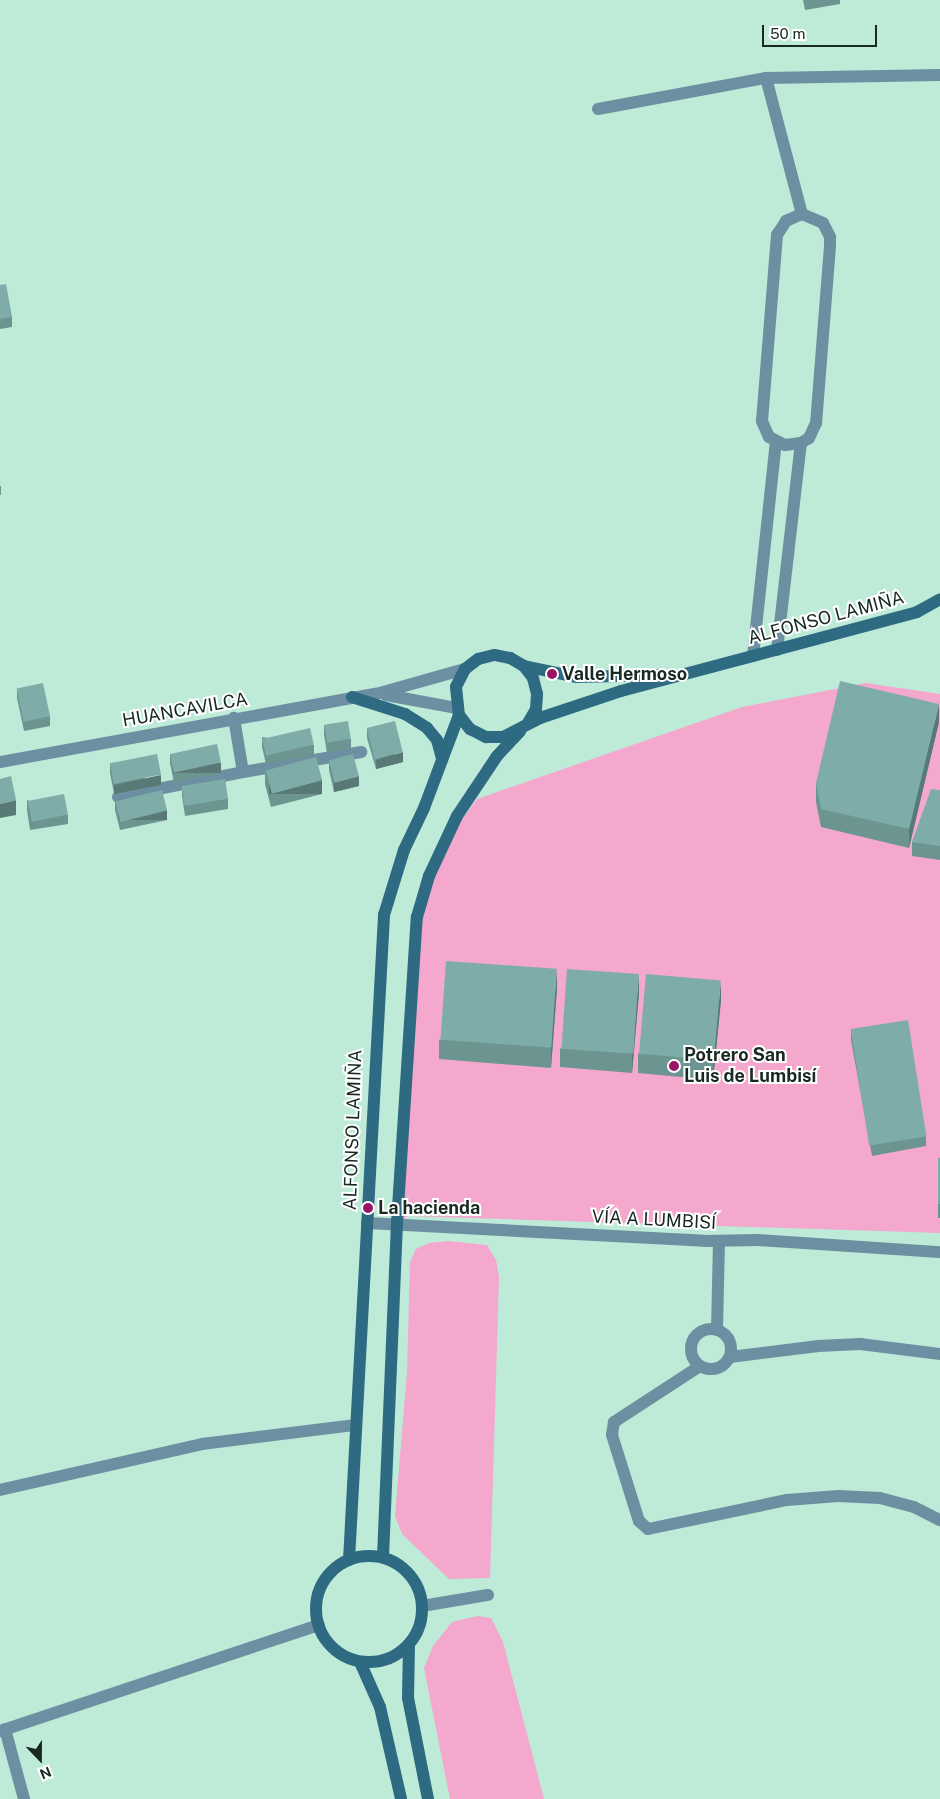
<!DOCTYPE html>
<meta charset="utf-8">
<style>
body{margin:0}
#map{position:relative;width:940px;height:1799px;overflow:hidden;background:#beead8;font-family:"Public Sans",sans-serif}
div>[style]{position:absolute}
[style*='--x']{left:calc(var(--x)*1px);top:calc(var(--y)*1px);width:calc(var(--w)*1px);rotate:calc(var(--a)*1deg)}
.green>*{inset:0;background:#f4a8cd}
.street>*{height:12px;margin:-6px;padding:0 6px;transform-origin:6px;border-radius:6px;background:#6c90a1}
.street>.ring{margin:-6px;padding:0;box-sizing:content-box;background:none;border:12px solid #6c90a1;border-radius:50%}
.secondary>*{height:12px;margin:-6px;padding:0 6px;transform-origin:6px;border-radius:6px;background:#2f6a83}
.secondary>.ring{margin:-6px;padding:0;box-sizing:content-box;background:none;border:12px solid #2f6a83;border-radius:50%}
.wall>*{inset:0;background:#6c9591;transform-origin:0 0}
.shaded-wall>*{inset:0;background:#587976;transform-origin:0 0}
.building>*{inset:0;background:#7eada9;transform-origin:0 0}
.dots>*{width:14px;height:14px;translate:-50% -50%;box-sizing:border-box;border:2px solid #fff;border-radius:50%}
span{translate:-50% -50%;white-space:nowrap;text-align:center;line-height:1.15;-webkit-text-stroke:4px #fff;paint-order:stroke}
.street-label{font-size:18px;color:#182822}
.poi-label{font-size:18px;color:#182822;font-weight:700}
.left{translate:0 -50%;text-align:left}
.north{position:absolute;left:15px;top:1734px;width:50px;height:50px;-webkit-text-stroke:4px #fff;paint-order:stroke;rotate:158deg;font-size:14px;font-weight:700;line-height:20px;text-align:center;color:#182822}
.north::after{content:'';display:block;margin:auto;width:18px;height:22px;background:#182822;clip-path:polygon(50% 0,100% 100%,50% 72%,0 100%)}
.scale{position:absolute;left:762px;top:25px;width:115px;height:22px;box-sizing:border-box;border:2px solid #182822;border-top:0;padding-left:6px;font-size:15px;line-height:18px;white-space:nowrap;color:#182822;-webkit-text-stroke:4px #fff;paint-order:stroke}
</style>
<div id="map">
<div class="green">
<i style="clip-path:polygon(866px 683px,940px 694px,940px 1233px,408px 1216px,397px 1223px,417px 917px,443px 845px,477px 799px,742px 707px)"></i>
<i style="clip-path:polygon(448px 1241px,487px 1245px,496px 1260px,499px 1277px,490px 1578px,449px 1579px,402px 1534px,395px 1516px,407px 1372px,410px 1262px,416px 1249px,429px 1243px)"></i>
<i style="clip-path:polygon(478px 1616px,491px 1618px,503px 1642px,544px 1799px,450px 1799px,424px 1668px,433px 1646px,452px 1622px)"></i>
</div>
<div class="street">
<i style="--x:766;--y:78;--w:141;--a:75.2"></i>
<i style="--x:598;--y:109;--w:171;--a:-10.5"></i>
<i style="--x:766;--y:78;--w:174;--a:-1"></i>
<i style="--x:802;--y:214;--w:23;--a:23"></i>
<i style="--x:823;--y:223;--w:16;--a:63"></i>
<i style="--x:830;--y:237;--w:9;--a:90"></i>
<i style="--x:830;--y:246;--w:178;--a:94.5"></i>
<i style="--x:816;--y:423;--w:17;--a:115"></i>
<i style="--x:809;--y:438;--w:9;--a:148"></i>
<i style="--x:801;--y:443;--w:16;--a:173"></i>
<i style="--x:785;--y:445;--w:18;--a:-153"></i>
<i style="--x:769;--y:437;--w:17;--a:-114"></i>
<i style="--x:762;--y:421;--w:187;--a:-85.4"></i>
<i style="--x:777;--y:235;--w:17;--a:-57"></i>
<i style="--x:786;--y:221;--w:17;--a:-24"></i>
<i style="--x:777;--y:650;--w:208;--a:-83.4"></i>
<i style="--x:753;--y:656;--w:215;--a:-83.9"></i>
<i style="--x:386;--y:695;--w:71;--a:10.5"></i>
<i style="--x:0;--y:762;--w:382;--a:-10.3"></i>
<i style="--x:376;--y:694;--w:92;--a:-15.7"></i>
<i style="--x:243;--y:772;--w:120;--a:-9.6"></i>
<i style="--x:118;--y:797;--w:127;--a:-11.3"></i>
<i style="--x:243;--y:772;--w:55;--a:-99.5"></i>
<i style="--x:367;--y:1223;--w:338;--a:3"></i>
<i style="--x:705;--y:1241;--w:52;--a:-1.1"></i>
<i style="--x:757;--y:1240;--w:183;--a:3.8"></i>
<i class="ring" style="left:691px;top:1329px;width:28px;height:28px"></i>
<i style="--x:717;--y:1330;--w:89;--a:-88.7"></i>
<i style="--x:730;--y:1357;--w:89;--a:-7.1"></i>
<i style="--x:818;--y:1346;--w:42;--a:-2.7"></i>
<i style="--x:860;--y:1344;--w:81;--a:7.1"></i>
<i style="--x:700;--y:1366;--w:103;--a:146.9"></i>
<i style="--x:614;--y:1422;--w:13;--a:99"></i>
<i style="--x:612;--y:1435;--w:90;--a:72.6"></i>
<i style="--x:639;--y:1521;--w:12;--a:42"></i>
<i style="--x:648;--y:1529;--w:142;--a:-11.8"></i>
<i style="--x:787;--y:1500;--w:51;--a:-4.5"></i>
<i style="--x:838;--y:1496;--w:42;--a:2.7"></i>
<i style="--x:880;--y:1498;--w:35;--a:15"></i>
<i style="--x:914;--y:1507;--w:29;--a:27"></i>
<i style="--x:0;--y:1490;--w:207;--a:-12.8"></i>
<i style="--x:202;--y:1444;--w:153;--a:-7.1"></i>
<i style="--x:422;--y:1606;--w:67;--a:-9.5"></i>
<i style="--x:5;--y:1729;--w:73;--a:74.8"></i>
<i style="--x:0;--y:1731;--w:336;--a:-18.4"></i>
</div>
<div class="secondary">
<i style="--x:524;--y:666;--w:53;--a:11.9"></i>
<i style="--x:576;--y:677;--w:83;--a:-1.4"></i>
<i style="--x:352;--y:697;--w:56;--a:17.8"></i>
<i style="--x:405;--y:714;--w:26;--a:32"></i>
<i style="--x:427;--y:728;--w:16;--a:50"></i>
<i style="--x:437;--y:740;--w:20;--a:75"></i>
<i style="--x:528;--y:723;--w:16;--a:-60"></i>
<i style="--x:536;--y:709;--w:15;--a:-86"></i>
<i style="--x:537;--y:694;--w:16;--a:-104"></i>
<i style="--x:533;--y:678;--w:15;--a:-127"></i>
<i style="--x:524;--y:666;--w:16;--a:-150"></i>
<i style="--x:510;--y:658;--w:16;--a:-169"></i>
<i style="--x:494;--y:655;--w:16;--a:166"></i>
<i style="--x:478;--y:659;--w:16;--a:142"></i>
<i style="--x:465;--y:669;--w:20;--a:117"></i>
<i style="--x:456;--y:687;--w:28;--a:84"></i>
<i style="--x:459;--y:715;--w:18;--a:52"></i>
<i style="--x:470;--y:729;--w:18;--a:27"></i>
<i style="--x:486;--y:737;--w:17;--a:0"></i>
<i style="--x:503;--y:737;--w:42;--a:-27.2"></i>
<i style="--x:540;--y:718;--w:85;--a:-18.4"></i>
<i style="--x:621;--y:691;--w:306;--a:-14.9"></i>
<i style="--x:917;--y:612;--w:26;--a:-29"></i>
<i class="ring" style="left:316px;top:1556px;width:94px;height:94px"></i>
<i style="--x:383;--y:1557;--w:334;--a:-87.6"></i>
<i style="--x:397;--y:1223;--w:307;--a:-86.3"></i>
<i style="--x:417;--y:917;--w:43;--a:-73.7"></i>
<i style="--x:429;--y:876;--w:66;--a:-65"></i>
<i style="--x:457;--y:816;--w:72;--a:-56.3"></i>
<i style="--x:497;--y:756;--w:34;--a:-47"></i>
<i style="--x:349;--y:1560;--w:646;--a:-86.89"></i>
<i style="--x:384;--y:915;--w:68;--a:-72.9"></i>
<i style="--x:404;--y:850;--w:47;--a:-64.5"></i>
<i style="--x:424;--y:808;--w:99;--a:-69.4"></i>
<i style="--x:409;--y:1645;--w:53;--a:91.1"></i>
<i style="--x:408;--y:1698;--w:103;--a:78.8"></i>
<i style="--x:360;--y:1662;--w:49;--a:66"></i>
<i style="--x:380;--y:1707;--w:94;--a:77.1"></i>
</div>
<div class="wall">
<i style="clip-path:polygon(803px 0,840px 0,840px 4px,805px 10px)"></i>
<i style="clip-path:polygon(0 285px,12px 317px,12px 327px,0 329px)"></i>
<i style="left:0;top:486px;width:1px;height:9px"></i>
<i style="clip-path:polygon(17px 689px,50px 716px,50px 726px,24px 731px,17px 698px)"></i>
<i style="clip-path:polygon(939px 722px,909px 848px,821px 827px,816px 802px,816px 783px)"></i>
<i style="clip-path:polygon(324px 725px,351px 739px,351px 748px,327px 753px,324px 735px)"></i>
<i style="clip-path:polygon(367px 728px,403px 762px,376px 769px,367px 738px)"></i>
<i style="clip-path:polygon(262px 737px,314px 745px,314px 755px,266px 764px,262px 747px)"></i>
<i style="clip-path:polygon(170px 754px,221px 773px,174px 783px,170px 763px)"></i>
<i style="clip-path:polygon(329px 760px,359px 786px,334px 792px,329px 770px)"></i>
<i style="clip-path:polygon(110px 764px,161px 785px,114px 794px,110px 773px)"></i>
<i style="clip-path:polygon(265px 769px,322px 794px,271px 807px,265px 784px)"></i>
<i style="clip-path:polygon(182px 786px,228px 799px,228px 809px,185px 816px,182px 796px)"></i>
<i style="clip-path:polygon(940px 790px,940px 860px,912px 856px,912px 842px)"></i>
<i style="clip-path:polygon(27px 800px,68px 815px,68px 824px,30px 830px,27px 810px)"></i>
<i style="clip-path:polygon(115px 800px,167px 820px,120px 830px,115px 810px)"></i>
<i style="clip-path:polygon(557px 988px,551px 1068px,439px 1059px,439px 1040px)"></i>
<i style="clip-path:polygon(639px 993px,632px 1073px,560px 1067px,560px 1049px)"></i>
<i style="clip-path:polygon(721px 1000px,713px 1080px,638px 1073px,638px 1054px)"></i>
<i style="clip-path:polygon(851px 1030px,926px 1137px,926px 1146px,872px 1156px,851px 1040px)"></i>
<i style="left:938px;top:1158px;width:2px;height:60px"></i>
</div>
<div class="shaded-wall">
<i style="clip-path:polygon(939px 704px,939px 722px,909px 848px,909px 829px)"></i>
<i style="clip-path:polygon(403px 752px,403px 762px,376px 769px,376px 760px)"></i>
<i style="left:221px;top:763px;width:10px;height:48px;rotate:90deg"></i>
<i style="clip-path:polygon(161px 775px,161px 785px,114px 794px,114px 785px)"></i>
<i style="clip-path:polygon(359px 776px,359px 786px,334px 792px,334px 782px)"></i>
<i style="left:322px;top:780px;width:14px;height:53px;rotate:90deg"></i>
<i style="clip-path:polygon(16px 800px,16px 815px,0 818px,0 804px)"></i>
<i style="left:167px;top:810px;width:10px;height:48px;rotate:90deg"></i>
<i style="clip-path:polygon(557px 969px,557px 988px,551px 1068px,551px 1049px)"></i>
<i style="clip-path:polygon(639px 974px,639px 993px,632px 1073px,632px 1054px)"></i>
<i style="clip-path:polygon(721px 981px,721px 1000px,713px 1080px,713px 1062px)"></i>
</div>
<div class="building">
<i style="clip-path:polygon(6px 284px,12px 317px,0 319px,0 285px)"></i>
<i style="clip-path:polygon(840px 681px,939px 704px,909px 829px,821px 809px,816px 783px)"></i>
<i style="left:43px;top:683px;width:34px;height:27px;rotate:78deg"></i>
<i style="left:348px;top:721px;width:18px;height:24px;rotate:81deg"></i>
<i style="left:395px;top:721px;width:32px;height:29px;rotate:76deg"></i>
<i style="left:310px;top:728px;width:17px;height:49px;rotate:77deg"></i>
<i style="left:217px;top:744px;width:19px;height:48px;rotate:78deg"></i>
<i style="left:157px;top:754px;width:21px;height:48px;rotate:79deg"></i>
<i style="left:353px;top:754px;width:23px;height:25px;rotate:75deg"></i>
<i style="left:316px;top:757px;width:24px;height:52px;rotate:75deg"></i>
<i style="clip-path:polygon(11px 776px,16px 800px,0 804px,0 779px)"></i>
<i style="left:225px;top:779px;width:20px;height:44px;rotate:81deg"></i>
<i style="clip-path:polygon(931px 789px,940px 790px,940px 846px,912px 842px)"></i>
<i style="left:162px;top:790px;width:21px;height:48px;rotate:76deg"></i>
<i style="left:64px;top:794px;width:21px;height:37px;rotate:79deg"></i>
<i style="left:446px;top:961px;width:111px;height:79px;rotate:4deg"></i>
<i style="left:567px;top:969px;width:72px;height:80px;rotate:4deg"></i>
<i style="left:646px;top:974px;width:75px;height:80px;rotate:5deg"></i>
<i style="left:908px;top:1020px;width:118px;height:58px;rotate:81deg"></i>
<i style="left:938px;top:1158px;width:2px;height:46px"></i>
</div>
<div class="dots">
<i style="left:552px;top:674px;background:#991367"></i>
<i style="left:674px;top:1066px;background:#991367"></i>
<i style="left:368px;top:1208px;background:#991367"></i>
</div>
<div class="street-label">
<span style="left:826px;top:618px;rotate:-15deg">ALFONSO LAMIÑA</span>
<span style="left:185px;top:710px;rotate:-10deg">HUANCAVILCA</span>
<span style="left:353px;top:1130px;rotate:-88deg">ALFONSO LAMIÑA</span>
<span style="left:654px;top:1220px;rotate:3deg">VÍA A LUMBISÍ</span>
</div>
<div class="poi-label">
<span class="left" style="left:562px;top:674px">Valle Hermoso</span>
<span class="left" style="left:684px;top:1066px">Potrero San<br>Luis de Lumbisí</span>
<span class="left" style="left:378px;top:1208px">La hacienda</span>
</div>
<div class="north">N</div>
<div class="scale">50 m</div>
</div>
